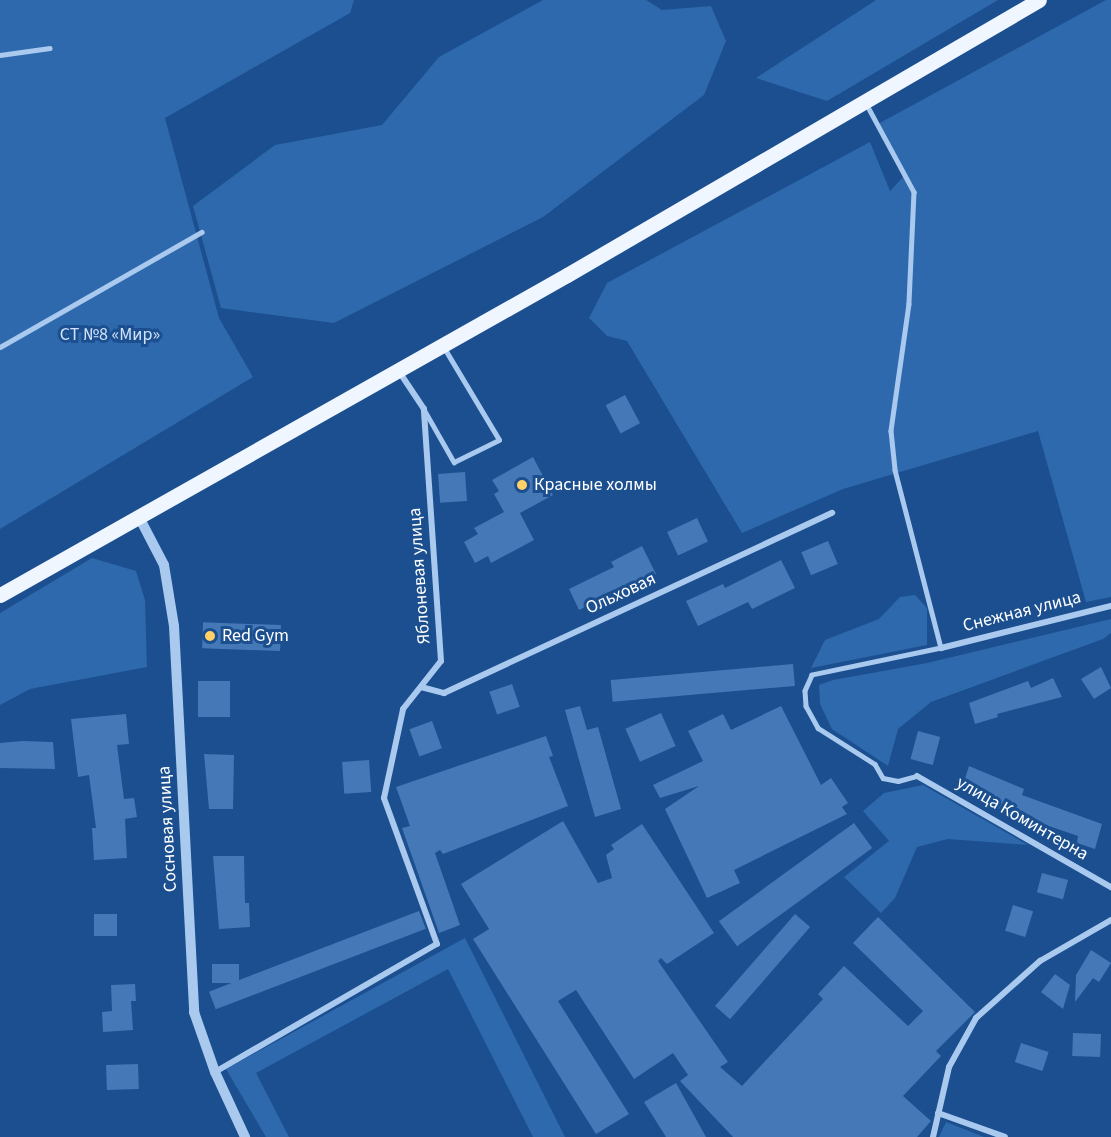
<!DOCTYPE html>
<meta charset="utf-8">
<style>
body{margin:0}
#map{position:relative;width:1111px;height:1137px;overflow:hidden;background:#1b4f8f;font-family:"Source Sans 3",sans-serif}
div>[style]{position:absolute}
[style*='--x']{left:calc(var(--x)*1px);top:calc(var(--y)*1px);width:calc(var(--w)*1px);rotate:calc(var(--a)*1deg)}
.green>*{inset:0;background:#2e69ad}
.building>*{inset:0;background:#4478b7;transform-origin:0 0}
.service>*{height:4.5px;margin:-2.25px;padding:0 2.25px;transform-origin:2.25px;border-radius:2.25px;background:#a9c9ee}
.minor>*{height:6px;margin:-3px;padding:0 3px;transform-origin:3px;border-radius:3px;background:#a9c9ee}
.tertiary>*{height:10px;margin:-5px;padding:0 5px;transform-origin:5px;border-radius:5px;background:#a9c9ee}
.primary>*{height:15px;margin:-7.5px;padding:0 7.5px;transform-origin:7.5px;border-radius:7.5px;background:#f0f6ff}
.dots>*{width:16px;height:16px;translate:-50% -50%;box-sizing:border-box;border:3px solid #1b4f8f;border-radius:50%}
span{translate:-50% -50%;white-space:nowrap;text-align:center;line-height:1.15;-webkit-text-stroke:6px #1b4f8f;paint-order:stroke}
.park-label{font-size:18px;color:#cfe3fa}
.poi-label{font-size:18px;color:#fff}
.left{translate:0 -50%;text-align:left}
.street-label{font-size:18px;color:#fff}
</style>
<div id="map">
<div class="green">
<i style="clip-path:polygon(0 0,354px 0,350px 13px,165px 118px,219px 318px,253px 377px,0 529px)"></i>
<i style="clip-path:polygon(543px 0,646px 0,662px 10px,711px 6px,726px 41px,704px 95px,543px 217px,334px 323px,221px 308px,193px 206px,275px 145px,382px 125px,439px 57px)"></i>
<i style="clip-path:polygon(876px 0,998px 0,827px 101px,756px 78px)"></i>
<i style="clip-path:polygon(1106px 0,1111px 0,1111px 597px,1086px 602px,1038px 431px,843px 489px,742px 533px,627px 341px,607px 336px,589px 318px,607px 283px,870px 142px,890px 191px,905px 175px,878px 124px)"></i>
<i style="clip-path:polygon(92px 558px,136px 571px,145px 600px,147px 667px,30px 689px,0 705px,0 613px)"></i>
<i style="clip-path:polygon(915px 595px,927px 608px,927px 645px,811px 668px,825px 640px,879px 619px,900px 597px)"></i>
<i style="clip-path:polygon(1111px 619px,1111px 633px,1103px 639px,931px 702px,898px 729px,888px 766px,832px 729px,820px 704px,819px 685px,833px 680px,927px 663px)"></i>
<i style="clip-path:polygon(923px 785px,1028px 845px,948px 839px,917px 847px,895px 898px,881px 913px,844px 877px,889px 841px,863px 811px,884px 793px)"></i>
<i style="clip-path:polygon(465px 938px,565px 1137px,533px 1137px,448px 969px,256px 1073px,289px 1137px,266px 1137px,226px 1069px)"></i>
<i style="clip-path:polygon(946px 1122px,984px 1137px,939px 1137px)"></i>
</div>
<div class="building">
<i style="left:625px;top:395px;width:32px;height:22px;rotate:62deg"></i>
<i style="clip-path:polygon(533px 457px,553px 495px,520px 513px,534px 540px,491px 563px,488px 556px,475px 563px,464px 542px,478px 534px,474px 528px,504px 512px,494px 494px,499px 491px,492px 480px)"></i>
<i style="left:465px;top:472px;width:29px;height:27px;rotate:86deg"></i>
<i style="left:697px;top:518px;width:26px;height:33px;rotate:65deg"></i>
<i style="left:828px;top:541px;width:25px;height:29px;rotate:67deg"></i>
<i style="clip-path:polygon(642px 546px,656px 574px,579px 610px,569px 589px,614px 567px,611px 562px)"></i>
<i style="clip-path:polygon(781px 560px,795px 588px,752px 609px,748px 602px,698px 626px,686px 601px,723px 584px,725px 588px)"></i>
<i style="left:281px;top:625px;width:26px;height:78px;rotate:92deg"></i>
<i style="left:793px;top:664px;width:22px;height:183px;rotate:85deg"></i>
<i style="clip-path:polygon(1101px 667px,1111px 688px,1094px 699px,1081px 679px)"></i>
<i style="clip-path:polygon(1053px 678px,1062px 697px,997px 714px,998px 717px,975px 724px,969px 703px,1028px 681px,1031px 688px)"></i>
<i style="left:198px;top:681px;width:32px;height:36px"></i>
<i style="left:512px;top:684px;width:24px;height:24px;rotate:71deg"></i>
<i style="clip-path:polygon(580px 706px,587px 730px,598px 727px,621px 809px,595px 817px,565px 710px)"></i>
<i style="clip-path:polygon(781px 706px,821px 785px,831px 778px,848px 803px,842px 807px,847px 814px,734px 870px,740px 883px,707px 898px,665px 809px,699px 786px,660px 798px,653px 785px,703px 761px,688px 731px,723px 714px,731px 730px)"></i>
<i style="left:661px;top:713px;width:36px;height:39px;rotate:66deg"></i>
<i style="clip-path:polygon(126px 714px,129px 744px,117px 745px,124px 799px,134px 798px,137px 817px,125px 819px,127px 858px,94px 860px,92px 828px,96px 828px,89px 775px,78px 777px,71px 719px)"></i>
<i style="left:432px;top:721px;width:29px;height:24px;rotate:70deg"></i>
<i style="left:918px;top:731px;width:23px;height:29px;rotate:15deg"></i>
<i style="clip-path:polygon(546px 736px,553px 756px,549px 757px,568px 806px,443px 854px,440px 850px,435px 853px,460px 925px,439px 933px,402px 828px,410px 826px,396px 787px)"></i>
<i style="clip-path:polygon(23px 741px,53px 742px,55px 769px,0 768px,0 743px)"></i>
<i style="clip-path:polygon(204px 754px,234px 755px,233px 809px,209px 809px)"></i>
<i style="left:369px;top:760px;width:32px;height:27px;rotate:86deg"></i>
<i style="clip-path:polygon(969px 766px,1024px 789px,1022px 795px,1102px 824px,1095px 849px,1077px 843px,1078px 836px,996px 808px,998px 800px,962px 788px)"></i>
<i style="clip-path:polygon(563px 821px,598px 883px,612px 878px,606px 855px,614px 849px,611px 845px,642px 824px,714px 933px,667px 964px,661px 958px,658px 961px,728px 1062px,720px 1067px,742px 1086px,823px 999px,818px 994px,844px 966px,908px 1026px,923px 1011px,853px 943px,878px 917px,975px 1012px,936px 1051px,941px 1056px,903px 1096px,931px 1121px,917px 1137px,733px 1137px,680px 1081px,688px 1075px,673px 1053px,634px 1079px,576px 990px,558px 1001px,629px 1114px,596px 1134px,473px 939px,489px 929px,461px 884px)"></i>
<i style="left:854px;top:823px;width:31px;height:167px;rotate:54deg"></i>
<i style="clip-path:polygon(213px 856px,244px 856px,245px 903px,249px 903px,250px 927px,219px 929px)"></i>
<i style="left:1042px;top:873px;width:27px;height:20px;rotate:15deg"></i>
<i style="left:1013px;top:905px;width:21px;height:27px;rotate:17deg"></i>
<i style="left:419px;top:911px;width:19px;height:225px;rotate:69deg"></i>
<i style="left:94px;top:914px;width:23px;height:22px"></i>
<i style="left:795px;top:914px;width:20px;height:122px;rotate:41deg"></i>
<i style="clip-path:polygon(1091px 950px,1111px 963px,1099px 982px,1093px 978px,1075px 1002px,1076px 975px)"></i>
<i style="left:212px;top:964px;width:27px;height:19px"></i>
<i style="clip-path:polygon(1055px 974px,1070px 985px,1063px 1009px,1041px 992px)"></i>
<i style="clip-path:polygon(135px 984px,136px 1001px,131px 1001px,133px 1030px,103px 1032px,102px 1012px,112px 1011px,111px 985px)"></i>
<i style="left:1073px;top:1033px;width:28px;height:23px;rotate:2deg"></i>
<i style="left:1021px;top:1043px;width:29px;height:20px;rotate:18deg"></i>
<i style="left:138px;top:1064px;width:25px;height:32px;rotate:88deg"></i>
<i style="clip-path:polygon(676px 1083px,706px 1137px,666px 1137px,644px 1102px)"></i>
</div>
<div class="service">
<i style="--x:0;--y:55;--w:50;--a:-8"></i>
<i style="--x:867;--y:105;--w:99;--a:61.6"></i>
<i style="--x:914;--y:192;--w:112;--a:92.6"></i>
<i style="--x:909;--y:304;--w:128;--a:98.1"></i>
<i style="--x:891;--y:431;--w:39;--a:84"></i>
<i style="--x:895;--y:470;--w:184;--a:75.5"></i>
<i style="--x:941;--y:648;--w:132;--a:168.2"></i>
<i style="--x:812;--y:675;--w:17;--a:114"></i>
<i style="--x:805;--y:691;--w:15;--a:86"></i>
<i style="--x:806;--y:706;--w:25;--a:61"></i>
<i style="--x:818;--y:728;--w:67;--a:32.3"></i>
<i style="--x:875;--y:764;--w:16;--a:60"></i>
<i style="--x:883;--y:778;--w:15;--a:11"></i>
<i style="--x:898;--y:781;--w:20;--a:-15"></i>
<i style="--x:0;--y:347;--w:232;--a:-29.7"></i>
<i style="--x:425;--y:411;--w:59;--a:60.4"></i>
<i style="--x:454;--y:462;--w:50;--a:-26.1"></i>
<i style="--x:499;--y:440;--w:107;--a:-120.9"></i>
</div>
<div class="minor">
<i style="--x:941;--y:648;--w:175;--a:-13.9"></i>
<i style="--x:421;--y:687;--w:24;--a:15"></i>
<i style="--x:444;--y:693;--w:428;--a:-24.9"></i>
<i style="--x:917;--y:776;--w:224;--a:29.8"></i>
<i style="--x:215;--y:1072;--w:256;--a:-30"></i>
<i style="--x:437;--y:944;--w:155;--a:-110"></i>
<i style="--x:384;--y:798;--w:91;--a:-77.9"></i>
<i style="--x:403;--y:709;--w:61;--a:-51.6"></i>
<i style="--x:441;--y:661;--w:253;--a:-93.9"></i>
<i style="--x:424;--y:409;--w:47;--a:-123.7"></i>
<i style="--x:938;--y:1113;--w:71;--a:19.7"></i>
<i style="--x:933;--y:1137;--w:72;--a:-77.1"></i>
<i style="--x:949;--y:1067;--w:56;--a:-61.1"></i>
<i style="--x:976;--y:1018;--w:86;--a:-41.7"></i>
<i style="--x:1040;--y:961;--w:82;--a:-30"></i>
</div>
<div class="tertiary">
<i style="--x:139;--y:517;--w:54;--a:62.5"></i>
<i style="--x:164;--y:565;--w:62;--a:80.7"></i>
<i style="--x:174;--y:626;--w:387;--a:87"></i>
<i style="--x:194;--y:1012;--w:64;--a:70.7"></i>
<i style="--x:215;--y:1072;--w:72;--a:65.2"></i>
</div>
<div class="primary">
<i style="--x:0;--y:595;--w:651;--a:-29.44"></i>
<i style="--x:567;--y:275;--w:546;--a:-30.23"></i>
</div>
<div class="dots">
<i style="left:522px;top:485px;background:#ffd166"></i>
<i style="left:210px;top:636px;background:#ffd166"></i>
</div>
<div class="park-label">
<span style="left:110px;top:335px">СТ №8 «Мир»</span>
</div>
<div class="poi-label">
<span class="left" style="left:534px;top:485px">Красные холмы</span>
<span class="left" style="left:222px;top:636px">Red Gym</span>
</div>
<div class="street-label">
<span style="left:420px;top:576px;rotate:-94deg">Яблоневая улица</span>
<span style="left:621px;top:594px;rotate:-25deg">Ольховая</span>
<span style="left:1022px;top:612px;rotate:-14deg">Снежная улица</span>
<span style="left:1022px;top:819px;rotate:30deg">улица Коминтерна</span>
<span style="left:168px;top:829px;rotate:-93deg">Сосновая улица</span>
</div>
</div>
